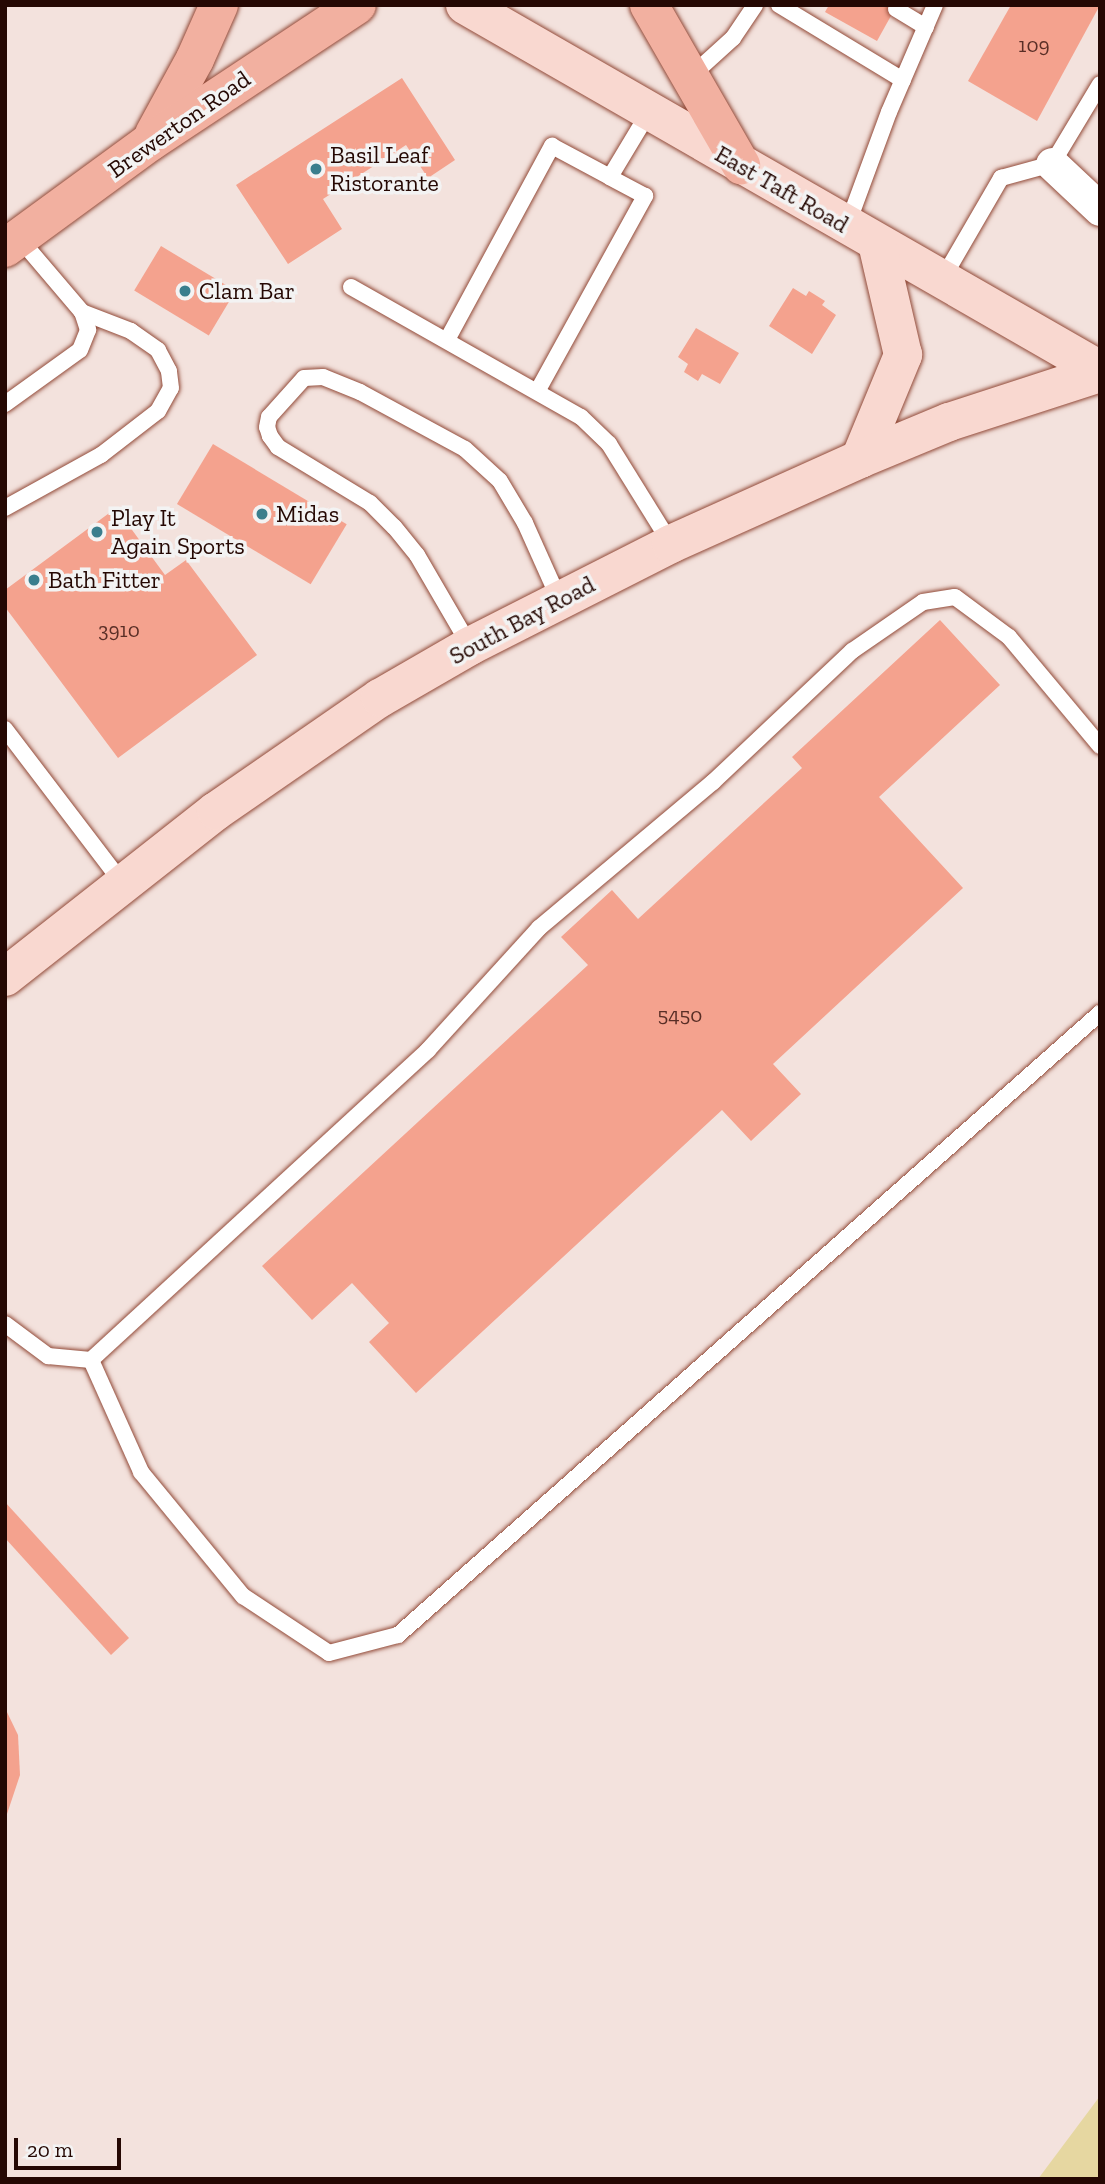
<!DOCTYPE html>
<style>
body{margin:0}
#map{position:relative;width:1105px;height:2184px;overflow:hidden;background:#f3e2dd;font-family:"Zilla Slab",serif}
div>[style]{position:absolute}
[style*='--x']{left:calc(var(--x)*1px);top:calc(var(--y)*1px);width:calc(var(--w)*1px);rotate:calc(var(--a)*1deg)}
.green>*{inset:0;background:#e6d7a1}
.building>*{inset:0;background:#f4a28e;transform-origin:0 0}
.roads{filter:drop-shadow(0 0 2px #924a38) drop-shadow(0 0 2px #924a38)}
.service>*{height:16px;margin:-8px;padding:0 8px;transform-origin:8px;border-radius:8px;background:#fff}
.minor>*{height:33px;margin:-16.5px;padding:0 16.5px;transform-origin:16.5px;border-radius:16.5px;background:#fff}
.secondary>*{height:38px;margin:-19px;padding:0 19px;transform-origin:19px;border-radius:19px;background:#f9d8d0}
.primary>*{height:38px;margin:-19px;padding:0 19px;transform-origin:19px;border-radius:19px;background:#f2b0a0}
.dots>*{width:19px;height:19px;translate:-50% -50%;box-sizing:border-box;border:4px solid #f3f3f3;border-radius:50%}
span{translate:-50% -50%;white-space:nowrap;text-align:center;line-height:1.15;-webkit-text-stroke:7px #f3f3f3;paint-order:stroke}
.number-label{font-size:21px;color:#592e26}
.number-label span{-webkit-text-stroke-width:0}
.street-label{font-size:24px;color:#250803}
.poi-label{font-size:24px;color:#250803}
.left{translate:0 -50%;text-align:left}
.frame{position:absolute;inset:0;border:7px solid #250803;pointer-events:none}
.scale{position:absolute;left:14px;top:2138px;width:107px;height:32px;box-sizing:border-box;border:4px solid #250803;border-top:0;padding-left:9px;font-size:21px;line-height:24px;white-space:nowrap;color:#250803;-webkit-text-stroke:5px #f3f3f3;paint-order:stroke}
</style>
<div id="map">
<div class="green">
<i style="clip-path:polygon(1100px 2096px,1100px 2179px,1038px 2179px)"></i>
</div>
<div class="building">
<i style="clip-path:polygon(829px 5px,897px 5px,877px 41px,825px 12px)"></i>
<i style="clip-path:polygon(1011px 5px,1100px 5px,1037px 121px,968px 81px)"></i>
<i style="clip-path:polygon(402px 78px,455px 160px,428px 178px,406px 145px,323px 199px,342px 229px,288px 264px,236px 185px)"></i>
<i style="left:161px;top:246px;width:87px;height:52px;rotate:31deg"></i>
<i style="clip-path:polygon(793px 288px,806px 296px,809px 291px,825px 301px,822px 305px,836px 315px,812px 354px,769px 326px)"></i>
<i style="clip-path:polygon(696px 328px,739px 353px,720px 384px,702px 374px,698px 381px,684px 372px,688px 364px,678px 357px)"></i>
<i style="left:213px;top:444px;width:156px;height:70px;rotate:31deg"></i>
<i style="clip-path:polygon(116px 508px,165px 575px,186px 560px,257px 655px,118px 758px,5px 607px,5px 590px)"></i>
<i style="clip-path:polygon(940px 620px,1000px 685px,879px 797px,963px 888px,773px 1064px,801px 1094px,751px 1141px,722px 1110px,416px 1393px,369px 1342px,389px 1323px,352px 1283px,312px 1320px,262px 1266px,588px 965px,561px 937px,612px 890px,638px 919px,802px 768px,792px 757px)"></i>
<i style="clip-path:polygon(5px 1502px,129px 1638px,111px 1655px,5px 1538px)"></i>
<i style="clip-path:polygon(5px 1708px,18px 1735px,20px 1775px,6px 1817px)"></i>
</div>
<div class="roads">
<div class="service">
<i style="--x:779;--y:5;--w:145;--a:31.2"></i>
<i style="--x:896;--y:9;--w:35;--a:31"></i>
<i style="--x:690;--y:77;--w:58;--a:-42.2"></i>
<i style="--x:733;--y:38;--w:40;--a:-56"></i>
<i style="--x:847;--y:226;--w:121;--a:-69.8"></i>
<i style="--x:889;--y:112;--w:116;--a:-66.7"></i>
<i style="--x:943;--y:278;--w:116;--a:-59.9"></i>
<i style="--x:1001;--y:178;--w:53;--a:-15.4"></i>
<i style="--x:1052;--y:164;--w:93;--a:-59"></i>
<i style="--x:351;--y:287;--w:264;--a:29.5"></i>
<i style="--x:581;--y:417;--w:39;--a:44"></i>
<i style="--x:609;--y:444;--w:118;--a:58.2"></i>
<i style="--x:447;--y:340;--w:221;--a:-61.6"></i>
<i style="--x:552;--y:146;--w:66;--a:28.1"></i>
<i style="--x:538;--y:390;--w:222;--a:-61.1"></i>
<i style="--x:645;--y:196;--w:40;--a:-152"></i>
<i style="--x:610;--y:177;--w:76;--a:-59"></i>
<i style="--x:5;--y:404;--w:92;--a:-35.8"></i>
<i style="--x:80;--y:350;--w:22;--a:-68"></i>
<i style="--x:88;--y:330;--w:19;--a:-108"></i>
<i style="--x:82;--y:312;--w:97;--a:-130.4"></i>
<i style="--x:5;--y:508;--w:110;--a:-28.9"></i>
<i style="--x:101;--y:455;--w:72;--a:-37.7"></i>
<i style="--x:158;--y:411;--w:26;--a:-61"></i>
<i style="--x:171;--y:388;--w:17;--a:-97"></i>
<i style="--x:169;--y:371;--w:24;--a:-118"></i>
<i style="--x:158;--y:350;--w:33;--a:-145"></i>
<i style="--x:131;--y:331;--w:53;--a:-158.8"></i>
<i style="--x:470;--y:646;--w:105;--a:-120.2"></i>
<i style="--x:417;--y:555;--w:36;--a:-129"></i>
<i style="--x:394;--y:527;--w:34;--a:-135"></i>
<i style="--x:370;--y:503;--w:108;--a:-148.7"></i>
<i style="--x:278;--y:447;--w:14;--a:-126"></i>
<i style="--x:270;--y:436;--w:9;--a:-108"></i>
<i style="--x:267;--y:427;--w:10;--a:-79"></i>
<i style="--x:269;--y:417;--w:52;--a:-48.1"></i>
<i style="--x:304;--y:378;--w:19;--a:-3"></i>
<i style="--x:323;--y:377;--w:40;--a:22"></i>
<i style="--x:360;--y:392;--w:119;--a:28.5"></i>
<i style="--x:465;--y:449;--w:47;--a:42.4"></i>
<i style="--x:500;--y:481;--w:49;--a:59.2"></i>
<i style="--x:525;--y:523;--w:83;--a:65.9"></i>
<i style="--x:5;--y:729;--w:195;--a:52.7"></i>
<i style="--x:5;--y:1324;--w:54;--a:36.7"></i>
<i style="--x:48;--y:1356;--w:43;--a:5.3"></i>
<i style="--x:91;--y:1360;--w:458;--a:-42.6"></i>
<i style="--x:428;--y:1050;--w:165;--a:-47.7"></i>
<i style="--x:539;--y:928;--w:227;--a:-40"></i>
<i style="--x:713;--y:782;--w:191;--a:-43.3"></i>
<i style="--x:852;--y:651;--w:86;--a:-34.6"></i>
<i style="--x:923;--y:602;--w:32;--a:-9"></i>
<i style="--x:955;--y:597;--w:67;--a:36.5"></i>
<i style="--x:1009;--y:637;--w:142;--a:50.1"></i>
<i style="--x:91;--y:1360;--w:123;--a:65.9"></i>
<i style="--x:141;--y:1472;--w:161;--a:50.6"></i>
<i style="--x:243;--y:1596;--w:103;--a:33.5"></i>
<i style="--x:329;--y:1653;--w:71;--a:-14.6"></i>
<i style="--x:398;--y:1635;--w:938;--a:-41.54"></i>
</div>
<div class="minor">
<i style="--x:1052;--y:164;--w:66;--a:43.2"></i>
</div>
<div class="secondary">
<i style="--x:465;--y:5;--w:732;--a:29.89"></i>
<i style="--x:860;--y:459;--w:113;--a:-67.5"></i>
<i style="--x:903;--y:355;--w:115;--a:-103.1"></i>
<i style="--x:5;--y:977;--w:268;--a:-38.2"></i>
<i style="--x:216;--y:811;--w:199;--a:-34.6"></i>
<i style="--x:380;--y:698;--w:104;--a:-30"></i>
<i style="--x:470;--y:646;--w:225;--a:-26.9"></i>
<i style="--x:671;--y:544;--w:207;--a:-24.2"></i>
<i style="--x:860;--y:459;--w:96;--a:-22.6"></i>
<i style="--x:949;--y:422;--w:159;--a:-18"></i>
</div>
<div class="primary">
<i style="--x:649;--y:5;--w:185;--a:60.1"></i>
<i style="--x:154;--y:134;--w:85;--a:-61.3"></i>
<i style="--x:195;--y:59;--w:59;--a:-66"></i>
<i style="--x:5;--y:248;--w:180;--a:-36.2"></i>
<i style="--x:150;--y:142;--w:248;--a:-33.5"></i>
</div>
</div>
<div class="dots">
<i style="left:316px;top:169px;background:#3a7e8d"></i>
<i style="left:185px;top:291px;background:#3a7e8d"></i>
<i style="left:262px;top:514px;background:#3a7e8d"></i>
<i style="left:97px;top:532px;background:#3a7e8d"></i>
<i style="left:34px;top:580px;background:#3a7e8d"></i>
</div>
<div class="number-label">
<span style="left:1034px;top:45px">109</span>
<span style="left:119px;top:630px">3910</span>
<span style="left:680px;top:1015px">5450</span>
</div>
<div class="street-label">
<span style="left:179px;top:124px;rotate:-35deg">Brewerton Road</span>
<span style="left:782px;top:189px;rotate:30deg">East Taft Road</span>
<span style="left:522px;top:620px;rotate:-28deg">South Bay Road</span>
</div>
<div class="poi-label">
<span class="left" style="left:330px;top:169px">Basil Leaf<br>Ristorante</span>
<span class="left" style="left:199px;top:291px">Clam Bar</span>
<span class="left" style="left:276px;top:514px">Midas</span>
<span class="left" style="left:111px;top:532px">Play It<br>Again Sports</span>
<span class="left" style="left:48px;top:580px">Bath Fitter</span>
</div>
<div class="frame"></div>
<div class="scale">20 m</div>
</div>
